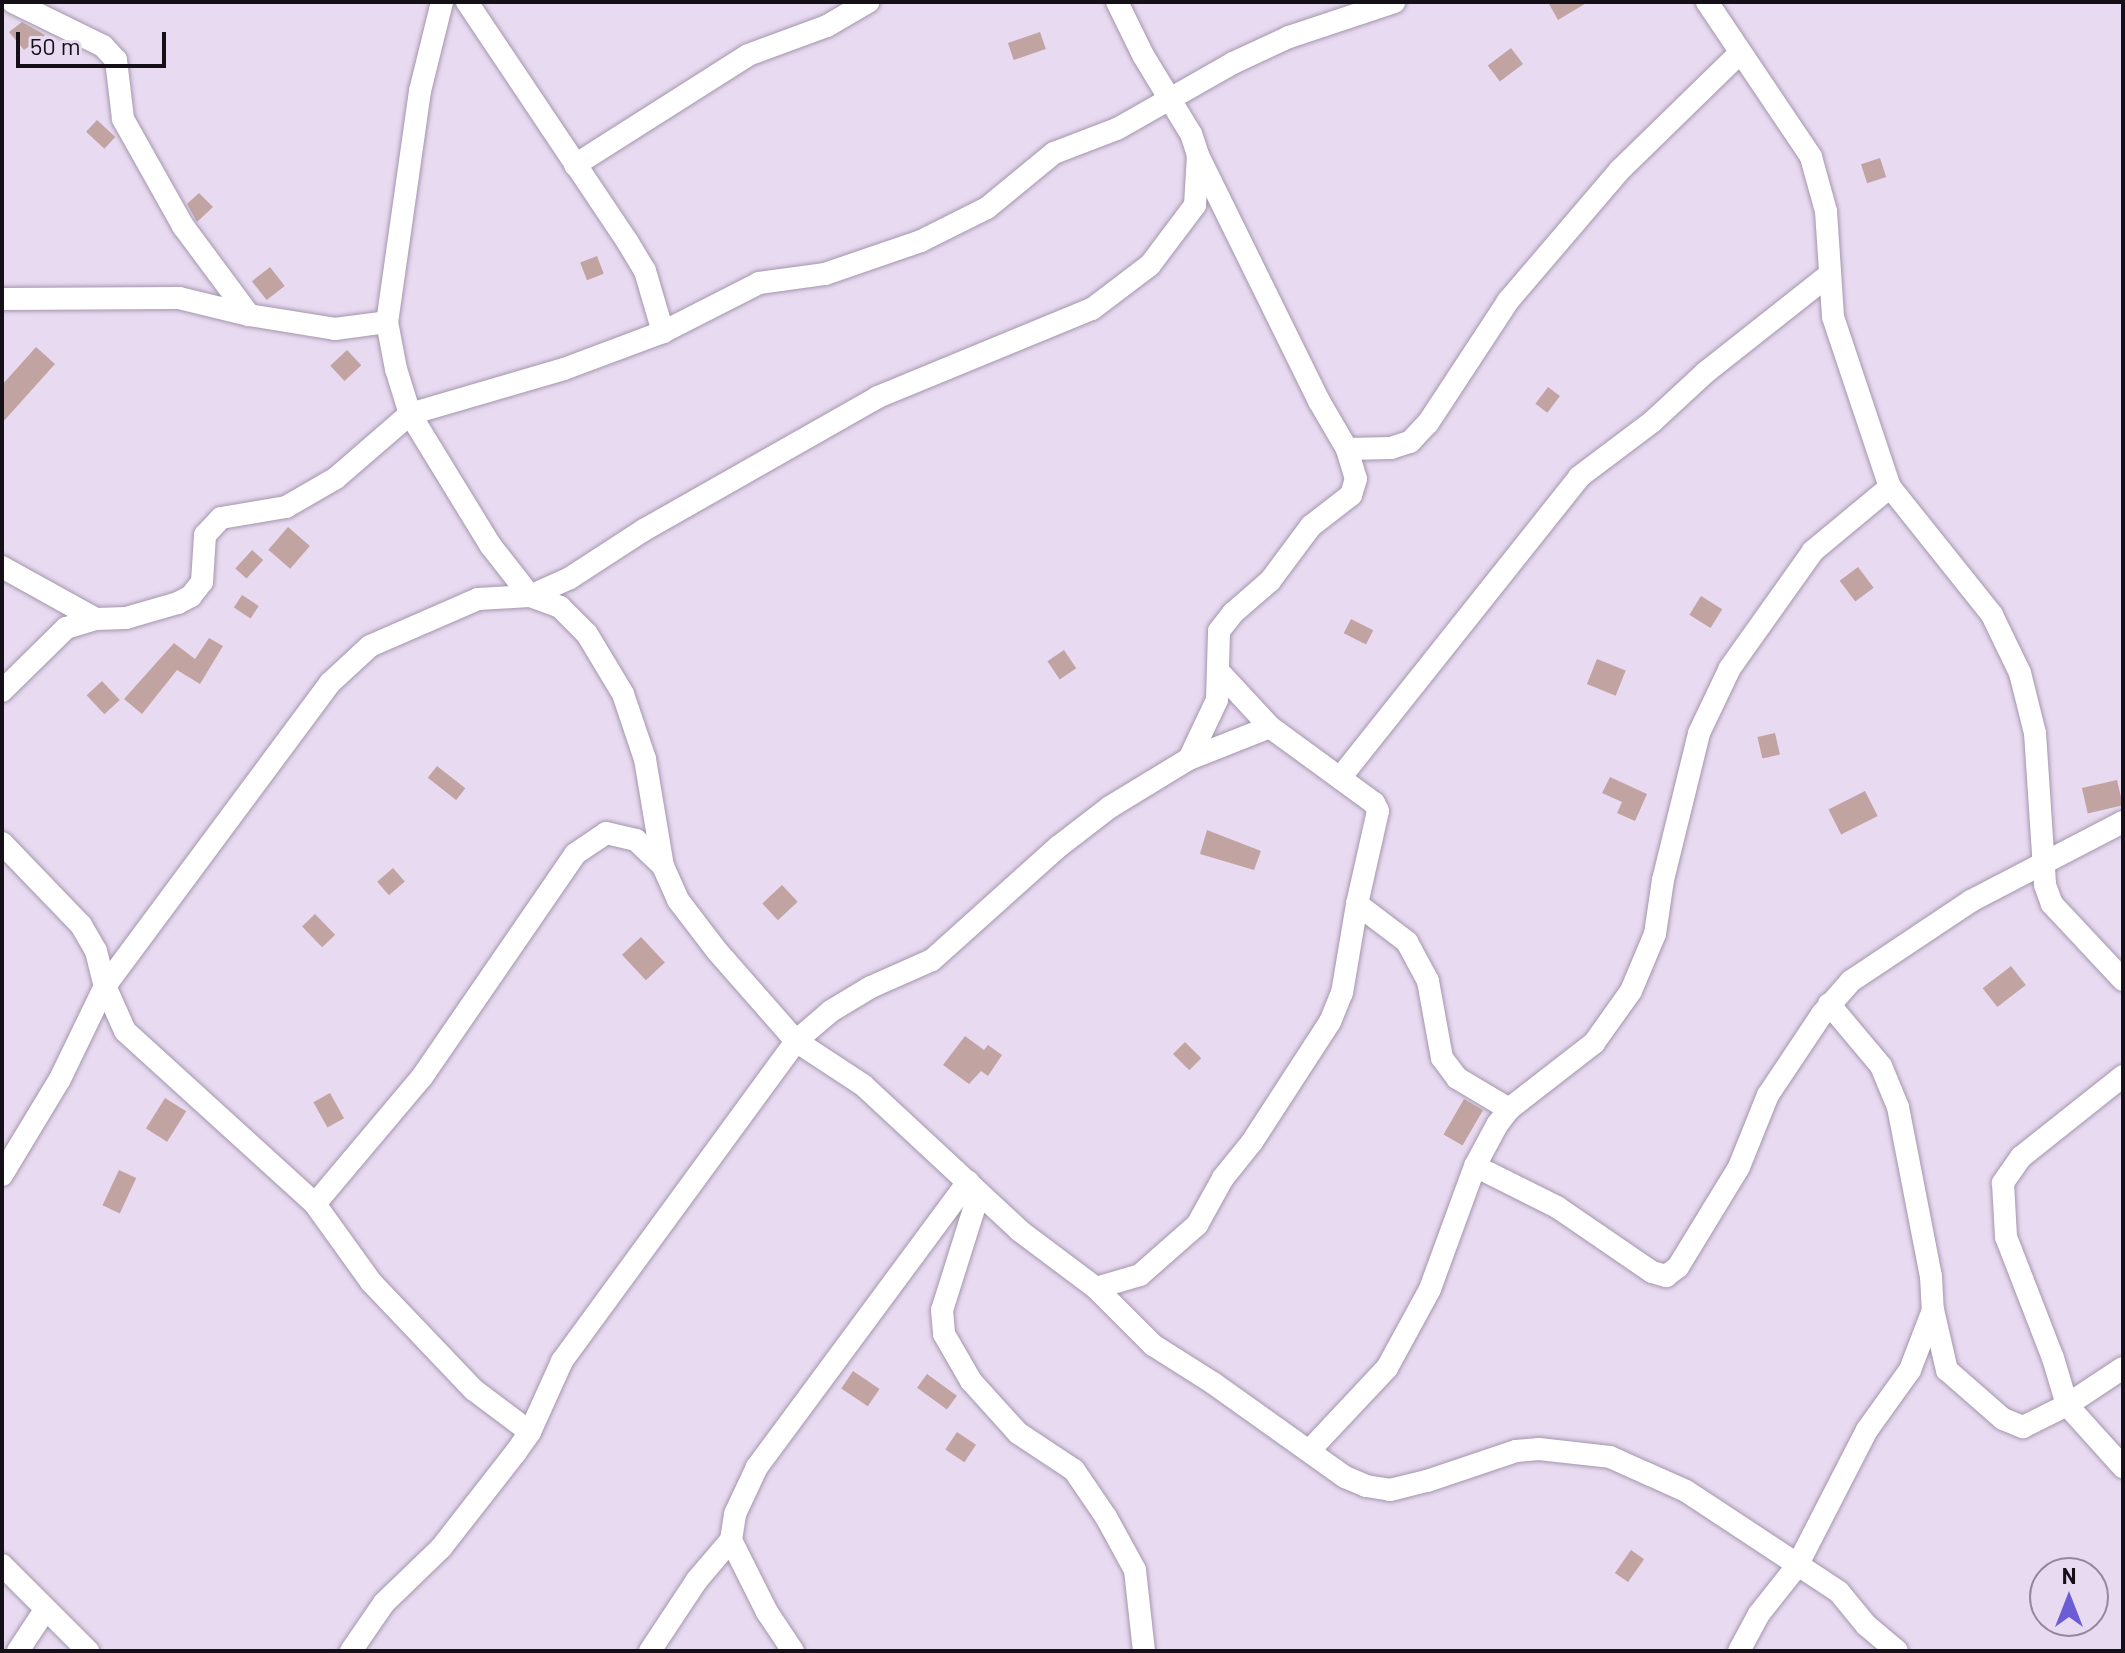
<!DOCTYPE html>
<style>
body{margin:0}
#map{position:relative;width:2125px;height:1653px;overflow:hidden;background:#e8daf1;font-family:Barlow,sans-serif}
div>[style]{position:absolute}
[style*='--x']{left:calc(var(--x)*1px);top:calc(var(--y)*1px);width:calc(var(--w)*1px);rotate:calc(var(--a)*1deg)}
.building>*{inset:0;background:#c1a4a2;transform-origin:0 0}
.roads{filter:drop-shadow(0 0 2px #a396ac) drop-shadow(0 0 2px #a396ac)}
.minor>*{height:22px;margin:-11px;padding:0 11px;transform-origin:11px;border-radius:11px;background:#fff}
span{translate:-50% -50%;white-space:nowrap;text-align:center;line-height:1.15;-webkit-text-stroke:8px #e8daf1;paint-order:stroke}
.frame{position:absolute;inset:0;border:4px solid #151018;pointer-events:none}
.north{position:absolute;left:2029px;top:1557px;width:80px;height:80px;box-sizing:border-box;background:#e8daf1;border:2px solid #94899a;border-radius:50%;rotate:0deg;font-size:22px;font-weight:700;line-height:32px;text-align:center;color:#151018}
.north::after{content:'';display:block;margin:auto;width:28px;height:36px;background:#6b5dd6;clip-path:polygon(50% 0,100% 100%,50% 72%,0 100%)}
.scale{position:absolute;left:16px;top:32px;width:150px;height:36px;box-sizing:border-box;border:4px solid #151018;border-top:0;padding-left:10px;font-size:24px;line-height:28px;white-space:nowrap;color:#151018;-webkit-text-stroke:6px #e8daf1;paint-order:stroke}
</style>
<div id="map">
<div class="building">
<i style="clip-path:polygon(1548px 2px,1588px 2px,1558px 20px)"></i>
<i style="clip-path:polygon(22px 22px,45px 35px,24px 50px,9px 32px)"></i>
<i style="left:1040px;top:32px;width:18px;height:34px;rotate:71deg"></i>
<i style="left:1511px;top:48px;width:20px;height:29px;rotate:53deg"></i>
<i style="left:97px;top:120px;width:25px;height:16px;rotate:43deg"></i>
<i style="left:1880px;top:158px;width:20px;height:20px;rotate:72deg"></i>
<i style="clip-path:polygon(199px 193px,213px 207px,197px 222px,187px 204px)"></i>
<i style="left:597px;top:256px;width:19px;height:18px;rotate:69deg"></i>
<i style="left:270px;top:267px;width:24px;height:23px;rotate:52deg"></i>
<i style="clip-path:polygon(36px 347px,55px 364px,2px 423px,2px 385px)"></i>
<i style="left:347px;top:350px;width:21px;height:23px;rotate:47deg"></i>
<i style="left:1548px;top:387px;width:15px;height:21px;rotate:37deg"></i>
<i style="left:288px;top:527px;width:29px;height:30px;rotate:41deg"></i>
<i style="left:252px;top:550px;width:15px;height:25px;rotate:42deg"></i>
<i style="left:1858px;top:567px;width:26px;height:23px;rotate:53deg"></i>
<i style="left:242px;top:595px;width:20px;height:15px;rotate:33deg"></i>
<i style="left:1701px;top:596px;width:25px;height:22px;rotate:32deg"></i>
<i style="left:1351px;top:619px;width:25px;height:16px;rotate:27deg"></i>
<i style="clip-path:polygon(209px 638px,223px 646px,200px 684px,177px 670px,142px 714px,124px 699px,174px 643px,195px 659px)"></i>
<i style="left:1064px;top:650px;width:22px;height:20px;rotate:56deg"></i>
<i style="left:1597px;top:659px;width:31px;height:27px;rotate:22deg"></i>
<i style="left:102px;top:681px;width:26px;height:21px;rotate:47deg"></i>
<i style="left:1775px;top:733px;width:22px;height:18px;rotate:77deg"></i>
<i style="left:437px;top:766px;width:36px;height:15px;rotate:38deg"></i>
<i style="clip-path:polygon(1610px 777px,1647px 794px,1635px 821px,1617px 813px,1622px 802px,1602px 793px)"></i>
<i style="left:2117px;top:780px;width:26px;height:36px;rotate:77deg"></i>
<i style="left:1865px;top:791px;width:28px;height:41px;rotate:63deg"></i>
<i style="clip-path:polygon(1207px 830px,1261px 851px,1254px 870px,1200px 854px)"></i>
<i style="left:393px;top:868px;width:18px;height:21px;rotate:49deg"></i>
<i style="left:782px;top:885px;width:23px;height:27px;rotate:47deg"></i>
<i style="left:315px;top:914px;width:29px;height:18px;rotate:46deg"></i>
<i style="left:641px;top:937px;width:35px;height:26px;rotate:47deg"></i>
<i style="left:2011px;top:966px;width:24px;height:36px;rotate:52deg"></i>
<i style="clip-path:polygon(965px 1036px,984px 1050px,988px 1045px,1002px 1055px,988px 1076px,981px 1071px,969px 1084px,943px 1065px)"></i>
<i style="left:1185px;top:1042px;width:23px;height:17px;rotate:45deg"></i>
<i style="left:330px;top:1093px;width:29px;height:19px;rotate:61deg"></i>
<i style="left:165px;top:1098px;width:25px;height:36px;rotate:32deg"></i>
<i style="left:1464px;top:1099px;width:22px;height:41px;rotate:30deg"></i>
<i style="left:119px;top:1170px;width:19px;height:39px;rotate:25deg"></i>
<i style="left:853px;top:1371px;width:32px;height:21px;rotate:34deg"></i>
<i style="left:927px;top:1374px;width:37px;height:17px;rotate:36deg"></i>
<i style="left:957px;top:1432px;width:23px;height:21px;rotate:34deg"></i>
<i style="left:1631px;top:1550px;width:16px;height:28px;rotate:35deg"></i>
</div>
<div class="roads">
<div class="minor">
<i style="--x:13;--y:2;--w:100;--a:26.1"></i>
<i style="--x:103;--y:46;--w:19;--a:47"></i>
<i style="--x:116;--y:60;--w:59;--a:83.2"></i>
<i style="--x:123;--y:119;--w:123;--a:60.7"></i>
<i style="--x:183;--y:226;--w:111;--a:53.4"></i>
<i style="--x:442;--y:2;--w:92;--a:103.9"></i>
<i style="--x:420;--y:91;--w:233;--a:98.1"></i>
<i style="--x:387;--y:322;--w:48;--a:79.2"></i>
<i style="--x:396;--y:369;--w:47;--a:72.7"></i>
<i style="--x:410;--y:414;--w:155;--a:58.5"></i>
<i style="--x:491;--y:546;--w:63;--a:52"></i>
<i style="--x:530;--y:596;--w:32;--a:20"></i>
<i style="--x:560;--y:607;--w:38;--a:45"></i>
<i style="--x:587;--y:634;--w:70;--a:59"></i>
<i style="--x:623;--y:694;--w:69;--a:71.3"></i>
<i style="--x:645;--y:759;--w:109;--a:80.5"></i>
<i style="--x:663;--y:866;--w:37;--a:66"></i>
<i style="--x:678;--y:900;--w:64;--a:52.6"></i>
<i style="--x:717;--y:951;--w:120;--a:48.7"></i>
<i style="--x:796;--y:1041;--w:80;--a:33.3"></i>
<i style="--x:863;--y:1085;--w:214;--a:42.9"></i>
<i style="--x:1020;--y:1231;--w:95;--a:36.9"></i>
<i style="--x:1096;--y:1288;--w:81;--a:45"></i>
<i style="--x:1153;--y:1345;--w:71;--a:32.3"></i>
<i style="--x:1213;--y:1383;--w:162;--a:35.5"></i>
<i style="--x:1345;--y:1477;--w:23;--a:23"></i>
<i style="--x:1366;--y:1486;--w:24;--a:9"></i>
<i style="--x:1390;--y:1490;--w:38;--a:-14"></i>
<i style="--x:1427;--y:1481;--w:94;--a:-18.6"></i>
<i style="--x:1516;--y:1451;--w:23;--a:-5"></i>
<i style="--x:1539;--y:1449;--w:71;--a:6.4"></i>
<i style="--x:1610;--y:1457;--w:83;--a:24.1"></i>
<i style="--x:1686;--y:1491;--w:183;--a:33.4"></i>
<i style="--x:1839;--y:1592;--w:43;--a:50.7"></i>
<i style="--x:1866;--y:1625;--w:40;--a:40"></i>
<i style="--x:467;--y:2;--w:288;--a:56.2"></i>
<i style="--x:627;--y:241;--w:35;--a:59"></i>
<i style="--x:645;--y:271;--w:64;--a:73.6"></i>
<i style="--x:1707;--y:2;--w:187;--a:56.1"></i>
<i style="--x:1811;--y:157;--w:56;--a:74.5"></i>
<i style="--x:1826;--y:211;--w:106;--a:86.2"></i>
<i style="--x:1833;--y:317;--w:179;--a:71.5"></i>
<i style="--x:1890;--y:487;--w:164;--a:51.4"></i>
<i style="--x:1992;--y:615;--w:64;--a:64.2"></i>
<i style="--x:2020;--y:673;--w:62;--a:76"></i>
<i style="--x:2035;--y:733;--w:152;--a:86.2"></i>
<i style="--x:2045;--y:885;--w:20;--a:70"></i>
<i style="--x:2052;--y:904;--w:104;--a:46.9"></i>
<i style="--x:575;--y:165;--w:205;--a:-32.4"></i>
<i style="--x:748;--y:55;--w:84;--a:-20.2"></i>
<i style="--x:827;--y:26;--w:48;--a:-30.3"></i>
<i style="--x:2;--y:299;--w:177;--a:-0.3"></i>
<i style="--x:179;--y:298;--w:72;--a:13.7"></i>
<i style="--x:249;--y:315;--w:87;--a:9.2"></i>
<i style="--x:335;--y:329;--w:52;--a:-7.7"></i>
<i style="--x:1347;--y:449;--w:44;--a:-1.3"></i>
<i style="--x:1391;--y:448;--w:20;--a:-18"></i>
<i style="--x:1410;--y:442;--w:26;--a:-47"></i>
<i style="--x:1428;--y:423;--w:146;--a:-56.7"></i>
<i style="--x:1508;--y:301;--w:172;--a:-49.5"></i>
<i style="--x:1620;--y:170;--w:166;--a:-44.3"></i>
<i style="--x:2;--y:567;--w:107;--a:29"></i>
<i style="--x:1221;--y:674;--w:72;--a:47.2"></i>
<i style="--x:1270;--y:727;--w:129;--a:36.2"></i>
<i style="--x:1374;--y:803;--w:9;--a:63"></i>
<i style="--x:1378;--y:811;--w:95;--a:102.7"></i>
<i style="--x:1357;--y:904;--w:63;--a:37.2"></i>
<i style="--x:1407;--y:942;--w:44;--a:61.7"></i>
<i style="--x:1428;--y:981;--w:78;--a:79.7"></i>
<i style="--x:1442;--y:1058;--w:25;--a:53"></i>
<i style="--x:1457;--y:1078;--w:61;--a:30.8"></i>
<i style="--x:2;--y:691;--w:90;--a:-44.5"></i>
<i style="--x:66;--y:628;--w:31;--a:-17"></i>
<i style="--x:96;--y:619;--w:30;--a:-2"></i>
<i style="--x:126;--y:618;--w:54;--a:-16.1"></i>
<i style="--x:178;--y:603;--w:15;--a:-28"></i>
<i style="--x:191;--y:596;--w:18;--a:-52"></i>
<i style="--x:202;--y:582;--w:47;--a:-86.3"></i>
<i style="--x:205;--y:535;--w:23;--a:-47"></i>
<i style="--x:221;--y:518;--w:66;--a:-9.6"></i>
<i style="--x:286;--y:507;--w:58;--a:-30.1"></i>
<i style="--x:336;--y:478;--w:98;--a:-40.9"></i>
<i style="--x:410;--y:414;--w:160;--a:-16.3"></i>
<i style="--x:564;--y:369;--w:106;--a:-20.5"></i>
<i style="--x:663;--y:332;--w:108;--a:-27"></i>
<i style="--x:759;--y:283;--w:67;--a:-7.8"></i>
<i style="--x:825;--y:274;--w:102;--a:-19"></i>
<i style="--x:921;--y:241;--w:74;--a:-26.6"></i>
<i style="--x:987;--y:208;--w:87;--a:-39.4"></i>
<i style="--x:1054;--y:153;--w:67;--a:-20.9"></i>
<i style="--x:1117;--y:129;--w:133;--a:-29.6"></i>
<i style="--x:1233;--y:63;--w:62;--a:-24.9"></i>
<i style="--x:1289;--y:37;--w:111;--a:-18.4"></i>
<i style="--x:1189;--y:759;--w:87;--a:-21.6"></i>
<i style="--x:1340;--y:778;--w:384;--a:-51.5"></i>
<i style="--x:1579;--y:477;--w:91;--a:-37"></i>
<i style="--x:1652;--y:422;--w:74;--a:-42.8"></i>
<i style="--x:1706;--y:372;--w:157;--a:-38.3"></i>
<i style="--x:2;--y:843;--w:114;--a:46.1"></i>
<i style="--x:81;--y:925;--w:30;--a:60"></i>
<i style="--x:96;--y:951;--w:36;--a:76"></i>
<i style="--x:105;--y:986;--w:49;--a:66"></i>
<i style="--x:125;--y:1031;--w:257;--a:42.3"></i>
<i style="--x:315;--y:1204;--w:166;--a:-49.9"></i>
<i style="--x:422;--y:1077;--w:270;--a:-55.5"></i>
<i style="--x:575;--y:854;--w:37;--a:-34"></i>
<i style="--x:606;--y:833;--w:31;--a:13"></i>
<i style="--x:636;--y:840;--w:37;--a:44"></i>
<i style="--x:1829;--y:1004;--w:81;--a:50"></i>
<i style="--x:1881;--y:1066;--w:44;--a:67.5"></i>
<i style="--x:1898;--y:1107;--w:172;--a:79"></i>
<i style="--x:1931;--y:1276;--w:34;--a:87"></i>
<i style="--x:1933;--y:1310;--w:62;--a:76.9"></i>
<i style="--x:1947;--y:1370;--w:74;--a:41.2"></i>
<i style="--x:2003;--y:1419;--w:22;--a:22"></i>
<i style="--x:2023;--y:1427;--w:49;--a:-26.6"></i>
<i style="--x:2067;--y:1405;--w:67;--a:-33.5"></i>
<i style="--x:2123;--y:1076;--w:130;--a:141.5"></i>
<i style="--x:2021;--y:1157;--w:32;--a:125"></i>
<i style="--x:2003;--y:1183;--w:54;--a:86.8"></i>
<i style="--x:2006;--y:1237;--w:130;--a:68.8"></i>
<i style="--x:2053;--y:1358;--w:49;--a:73.4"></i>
<i style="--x:2067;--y:1405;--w:84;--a:47.9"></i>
<i style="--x:1475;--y:1166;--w:92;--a:26.6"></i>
<i style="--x:1557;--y:1207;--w:115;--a:34.4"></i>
<i style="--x:1652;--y:1272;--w:15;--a:16"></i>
<i style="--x:1666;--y:1276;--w:15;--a:-37"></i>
<i style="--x:1678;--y:1267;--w:117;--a:-58.6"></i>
<i style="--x:1739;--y:1167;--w:78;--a:-68.1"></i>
<i style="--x:1768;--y:1095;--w:97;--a:-56.3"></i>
<i style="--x:1822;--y:1014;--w:44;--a:-48.7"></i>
<i style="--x:1851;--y:981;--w:144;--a:-33.7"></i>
<i style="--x:1971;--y:901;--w:171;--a:-27.5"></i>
<i style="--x:2;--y:1175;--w:112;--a:-58.9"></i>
<i style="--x:60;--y:1079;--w:103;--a:-64.2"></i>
<i style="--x:105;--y:986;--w:377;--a:-53.4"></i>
<i style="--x:330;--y:683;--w:54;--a:-42.8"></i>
<i style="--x:370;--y:646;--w:118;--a:-23.5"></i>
<i style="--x:478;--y:599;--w:52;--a:-3.3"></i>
<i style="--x:530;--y:596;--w:44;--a:-24.2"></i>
<i style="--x:570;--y:578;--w:88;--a:-33"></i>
<i style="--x:644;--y:530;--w:269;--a:-29.6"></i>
<i style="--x:878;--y:397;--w:231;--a:-22.4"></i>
<i style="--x:1092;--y:309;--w:73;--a:-37.2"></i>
<i style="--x:1150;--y:265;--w:75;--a:-53.1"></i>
<i style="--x:1195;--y:205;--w:50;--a:-86.6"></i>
<i style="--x:1198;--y:155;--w:22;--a:-108"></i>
<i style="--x:1191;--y:134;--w:92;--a:-121.3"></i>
<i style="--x:1143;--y:55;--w:59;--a:-116.1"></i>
<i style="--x:979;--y:1193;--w:123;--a:107.5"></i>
<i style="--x:942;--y:1310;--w:24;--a:85"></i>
<i style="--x:944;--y:1334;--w:54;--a:60.1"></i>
<i style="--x:971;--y:1381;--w:70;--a:47.9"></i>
<i style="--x:1018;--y:1433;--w:67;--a:33.5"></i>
<i style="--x:1074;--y:1470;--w:57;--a:55.8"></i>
<i style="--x:1106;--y:1517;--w:60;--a:61.3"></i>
<i style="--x:1135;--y:1570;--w:81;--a:83.7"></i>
<i style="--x:315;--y:1204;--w:96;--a:54.3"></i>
<i style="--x:371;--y:1282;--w:149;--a:46.4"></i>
<i style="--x:474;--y:1390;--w:70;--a:36.9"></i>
<i style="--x:1096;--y:1288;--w:46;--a:-16.5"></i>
<i style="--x:1140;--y:1275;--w:76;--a:-41.3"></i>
<i style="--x:1197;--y:1225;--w:54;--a:-61"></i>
<i style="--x:1223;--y:1178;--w:46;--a:-51.1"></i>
<i style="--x:1252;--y:1142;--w:143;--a:-57"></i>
<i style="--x:1330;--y:1022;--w:31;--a:-68"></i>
<i style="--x:1342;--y:993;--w:90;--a:-80.4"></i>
<i style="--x:1309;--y:1451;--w:114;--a:-46.8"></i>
<i style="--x:1387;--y:1368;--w:90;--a:-61.4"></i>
<i style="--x:1430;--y:1289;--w:131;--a:-69.9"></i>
<i style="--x:1475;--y:1166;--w:47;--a:-61.8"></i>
<i style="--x:1497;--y:1125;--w:20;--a:-53"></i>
<i style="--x:1509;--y:1109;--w:108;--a:-37.8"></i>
<i style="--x:1594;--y:1043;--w:64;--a:-54.6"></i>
<i style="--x:1631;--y:991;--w:62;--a:-67.2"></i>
<i style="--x:1655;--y:934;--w:55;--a:-81.6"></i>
<i style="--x:1663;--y:880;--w:151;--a:-76.2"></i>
<i style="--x:1699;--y:733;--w:72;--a:-64.5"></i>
<i style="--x:1730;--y:668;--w:143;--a:-54.6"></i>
<i style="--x:1813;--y:551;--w:100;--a:-39.7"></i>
<i style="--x:2;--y:1565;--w:122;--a:45"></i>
<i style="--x:18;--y:1651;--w:49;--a:-56.6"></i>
<i style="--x:351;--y:1651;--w:58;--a:-55.5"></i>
<i style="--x:384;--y:1603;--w:79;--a:-44"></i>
<i style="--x:441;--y:1548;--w:122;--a:-52"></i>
<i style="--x:516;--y:1452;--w:24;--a:-55"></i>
<i style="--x:530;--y:1432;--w:78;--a:-65.7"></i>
<i style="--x:562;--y:1361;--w:396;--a:-53.8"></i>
<i style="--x:796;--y:1041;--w:46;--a:-40.6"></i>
<i style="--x:831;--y:1011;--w:47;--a:-31"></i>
<i style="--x:871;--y:987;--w:67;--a:-23.9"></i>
<i style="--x:932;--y:960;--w:169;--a:-41.9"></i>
<i style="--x:1058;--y:847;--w:66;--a:-37.6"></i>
<i style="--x:1110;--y:807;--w:92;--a:-31.3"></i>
<i style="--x:1189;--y:759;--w:65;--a:-64.6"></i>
<i style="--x:1217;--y:700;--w:69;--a:-88.3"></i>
<i style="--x:1219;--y:631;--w:23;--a:-52"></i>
<i style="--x:1233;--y:613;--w:49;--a:-40.9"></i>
<i style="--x:1270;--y:581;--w:69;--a:-53.3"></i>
<i style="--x:1311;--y:526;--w:51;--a:-37.8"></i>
<i style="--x:1351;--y:495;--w:17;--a:-73"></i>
<i style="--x:1356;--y:479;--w:31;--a:-107"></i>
<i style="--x:1347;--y:449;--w:56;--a:-120.3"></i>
<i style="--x:1319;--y:401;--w:274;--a:-116.2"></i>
<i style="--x:650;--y:1651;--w:85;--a:-56.5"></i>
<i style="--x:697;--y:1580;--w:52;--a:-49.6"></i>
<i style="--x:793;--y:1651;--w:47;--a:-123.7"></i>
<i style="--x:767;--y:1612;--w:80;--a:-116.6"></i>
<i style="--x:731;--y:1540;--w:26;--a:-81"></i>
<i style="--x:735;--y:1514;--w:52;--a:-64.9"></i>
<i style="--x:757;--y:1467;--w:355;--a:-53.5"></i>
<i style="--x:1739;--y:1651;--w:42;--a:-61.6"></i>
<i style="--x:1759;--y:1614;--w:61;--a:-51.6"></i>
<i style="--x:1797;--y:1566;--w:153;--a:-62.8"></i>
<i style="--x:1867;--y:1430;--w:74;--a:-54.4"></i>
<i style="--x:1910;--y:1370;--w:64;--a:-69"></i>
</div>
</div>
<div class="frame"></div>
<div class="north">N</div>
<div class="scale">50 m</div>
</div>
